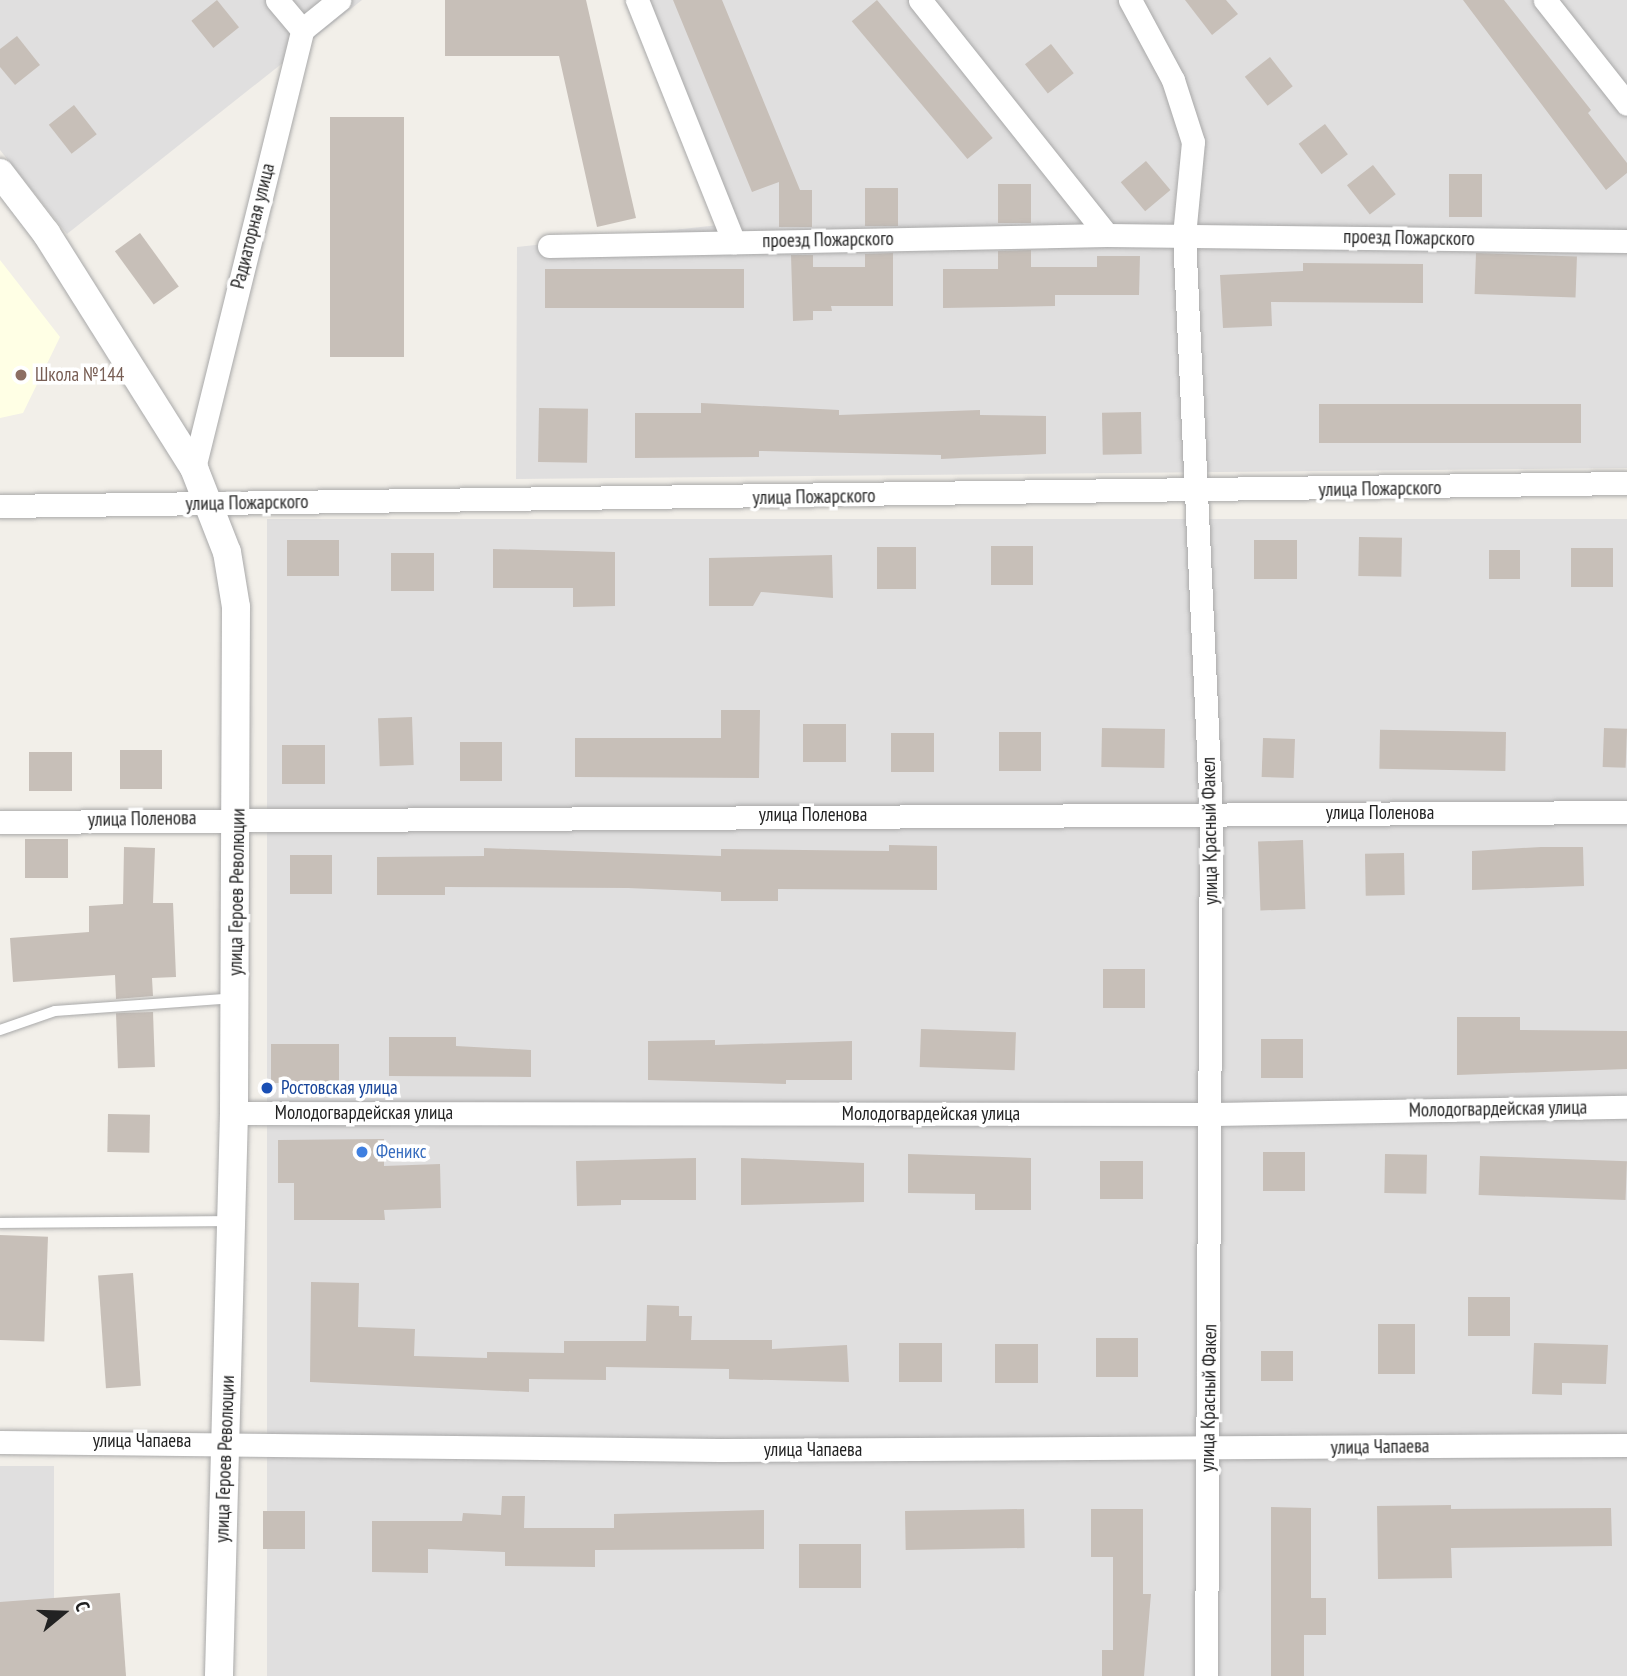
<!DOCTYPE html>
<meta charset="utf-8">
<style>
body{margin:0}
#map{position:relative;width:1627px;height:1676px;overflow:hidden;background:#f2efe9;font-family:"PT Sans Narrow",sans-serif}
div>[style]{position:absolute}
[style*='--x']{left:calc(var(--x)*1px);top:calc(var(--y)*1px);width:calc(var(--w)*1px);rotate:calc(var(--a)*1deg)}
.residential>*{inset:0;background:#e0dfdf;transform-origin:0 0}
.education>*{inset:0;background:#ffffe5}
.building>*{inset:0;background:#c7bfb8;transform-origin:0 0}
.roads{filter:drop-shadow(0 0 2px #a9a9a9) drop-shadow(0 0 2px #a9a9a9)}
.service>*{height:10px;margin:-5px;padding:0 5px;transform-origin:5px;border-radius:5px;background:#fff}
.minor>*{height:23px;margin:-11.5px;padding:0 11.5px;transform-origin:11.5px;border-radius:11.5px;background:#fff}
.tertiary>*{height:28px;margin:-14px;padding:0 14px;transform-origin:14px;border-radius:14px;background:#fff}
.dots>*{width:19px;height:19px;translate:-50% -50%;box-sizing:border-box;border:4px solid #fff;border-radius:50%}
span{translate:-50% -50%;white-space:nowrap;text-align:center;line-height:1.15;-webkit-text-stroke:7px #fff;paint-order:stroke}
.street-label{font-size:19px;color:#222}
.education-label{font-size:19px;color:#785e54}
.left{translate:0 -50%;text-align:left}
.transit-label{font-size:19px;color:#164399}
.shop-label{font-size:19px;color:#366cbe}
.north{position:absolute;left:28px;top:1578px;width:70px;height:70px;-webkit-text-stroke:5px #fff;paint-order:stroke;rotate:71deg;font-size:19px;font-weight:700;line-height:28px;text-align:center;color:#222}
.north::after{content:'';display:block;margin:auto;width:24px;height:32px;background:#222;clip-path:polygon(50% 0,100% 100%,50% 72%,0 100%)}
</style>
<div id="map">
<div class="residential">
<i style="clip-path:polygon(0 0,362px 0,67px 234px,0 150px)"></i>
<i style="clip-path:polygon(630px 0,1627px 0,1627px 468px,516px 479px,517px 247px,719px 225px)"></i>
<i style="left:1627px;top:519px;width:1157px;height:1360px;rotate:90deg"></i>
<i style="left:0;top:1466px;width:54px;height:210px"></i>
</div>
<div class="education">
<i style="clip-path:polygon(0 260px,60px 337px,23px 413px,0 418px)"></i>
</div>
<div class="building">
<i style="left:217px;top:0;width:35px;height:33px;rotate:51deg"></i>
<i style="clip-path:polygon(445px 0,586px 0,636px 218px,597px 227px,559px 56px,445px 56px)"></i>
<i style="clip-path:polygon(673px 0,722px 0,800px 190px,812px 190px,812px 227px,779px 227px,779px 182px,752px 192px)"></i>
<i style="left:877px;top:0;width:180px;height:33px;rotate:50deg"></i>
<i style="clip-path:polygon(1185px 0,1226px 0,1238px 14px,1212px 35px)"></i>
<i style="clip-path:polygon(1463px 0,1504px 0,1591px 110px,1588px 113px,1627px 163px,1627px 173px,1606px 190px)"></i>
<i style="clip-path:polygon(17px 36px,40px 65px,15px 85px,0 67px,0 49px)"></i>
<i style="left:1051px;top:44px;width:37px;height:33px;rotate:52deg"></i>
<i style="left:1270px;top:57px;width:37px;height:32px;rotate:52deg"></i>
<i style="left:74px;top:105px;width:37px;height:32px;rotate:52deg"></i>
<i style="left:330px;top:117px;width:74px;height:240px"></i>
<i style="left:1325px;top:124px;width:38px;height:33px;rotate:53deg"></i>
<i style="left:1146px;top:161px;width:38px;height:33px;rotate:50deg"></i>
<i style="left:1373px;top:165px;width:37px;height:33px;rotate:52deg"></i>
<i style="left:1449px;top:174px;width:33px;height:43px"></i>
<i style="left:998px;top:184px;width:33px;height:39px"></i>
<i style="left:865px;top:188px;width:33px;height:38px"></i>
<i style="left:140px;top:233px;width:66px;height:31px;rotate:54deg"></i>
<i style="clip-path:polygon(1031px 250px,1031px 267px,1097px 267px,1097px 256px,1140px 256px,1139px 295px,1055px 295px,1055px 306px,943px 308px,943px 269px,998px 269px,998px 251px)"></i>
<i style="clip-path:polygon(893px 253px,893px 306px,831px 306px,832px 311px,813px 311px,813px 320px,793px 321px,791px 255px,813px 255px,813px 267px,865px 267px,865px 254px)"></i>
<i style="left:1476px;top:253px;width:101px;height:41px;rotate:2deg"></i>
<i style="clip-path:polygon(1303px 263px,1423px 264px,1423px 303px,1271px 302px,1272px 326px,1223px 328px,1220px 275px,1303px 271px)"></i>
<i style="left:545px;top:269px;width:199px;height:39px"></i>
<i style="clip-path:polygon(701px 403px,839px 410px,839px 415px,980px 410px,980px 415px,1046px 416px,1046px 454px,941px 459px,941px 455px,759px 451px,759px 457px,635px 458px,635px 413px,701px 413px)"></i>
<i style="left:1581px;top:404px;width:39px;height:262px;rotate:90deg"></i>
<i style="left:539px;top:408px;width:49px;height:54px;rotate:1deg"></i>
<i style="left:1141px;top:412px;width:42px;height:39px;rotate:89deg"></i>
<i style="left:1359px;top:537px;width:43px;height:39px;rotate:1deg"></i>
<i style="left:339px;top:540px;width:36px;height:52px;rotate:90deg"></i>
<i style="left:1254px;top:540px;width:43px;height:39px"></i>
<i style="left:991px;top:546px;width:42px;height:39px"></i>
<i style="left:916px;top:547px;width:42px;height:39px;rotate:90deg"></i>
<i style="left:1571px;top:548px;width:42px;height:39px"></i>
<i style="clip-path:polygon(493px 549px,615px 552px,615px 606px,573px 607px,573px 588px,493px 588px)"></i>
<i style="left:1489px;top:550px;width:31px;height:29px"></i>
<i style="left:391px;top:553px;width:43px;height:38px"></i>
<i style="clip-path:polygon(832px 555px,833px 598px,761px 592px,753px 606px,709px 606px,709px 558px)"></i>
<i style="clip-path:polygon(721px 710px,760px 710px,759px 778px,575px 777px,575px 738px,721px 738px)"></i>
<i style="left:412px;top:717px;width:48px;height:34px;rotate:88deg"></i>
<i style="left:803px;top:724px;width:43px;height:38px"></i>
<i style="left:1102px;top:728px;width:63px;height:39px;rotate:1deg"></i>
<i style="left:1604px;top:728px;width:23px;height:39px;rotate:2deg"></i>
<i style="left:999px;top:732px;width:42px;height:39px"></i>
<i style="left:1506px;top:732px;width:39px;height:126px;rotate:91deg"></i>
<i style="left:891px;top:733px;width:43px;height:39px"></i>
<i style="left:1263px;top:738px;width:32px;height:39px;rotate:2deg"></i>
<i style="left:460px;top:742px;width:42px;height:39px"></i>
<i style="left:282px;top:745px;width:43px;height:39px"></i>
<i style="left:120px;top:750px;width:42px;height:39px"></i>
<i style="left:29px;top:752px;width:43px;height:39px"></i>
<i style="left:25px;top:839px;width:43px;height:39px"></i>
<i style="left:1303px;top:840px;width:69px;height:45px;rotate:88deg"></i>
<i style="clip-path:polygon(889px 845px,937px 846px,937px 890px,778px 889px,778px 901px,721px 901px,721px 892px,628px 888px,445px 887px,445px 895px,377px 895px,377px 857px,484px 856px,484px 848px,721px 856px,721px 849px,889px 851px)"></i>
<i style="clip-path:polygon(124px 847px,155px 848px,153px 903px,173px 903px,176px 977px,152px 978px,153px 996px,116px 999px,115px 975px,13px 982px,10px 938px,89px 932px,89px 906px,123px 904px)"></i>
<i style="clip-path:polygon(1541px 847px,1583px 847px,1584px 886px,1472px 890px,1472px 851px)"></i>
<i style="left:1404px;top:853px;width:42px;height:39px;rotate:89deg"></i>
<i style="left:290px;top:855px;width:42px;height:39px"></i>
<i style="left:1103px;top:969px;width:42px;height:39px"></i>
<i style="left:153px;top:1012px;width:55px;height:37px;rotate:88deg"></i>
<i style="clip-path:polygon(1457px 1017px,1520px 1017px,1520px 1030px,1627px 1031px,1627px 1069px,1457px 1075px)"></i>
<i style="left:921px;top:1029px;width:95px;height:38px;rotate:2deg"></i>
<i style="clip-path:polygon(389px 1037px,456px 1037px,456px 1046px,531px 1050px,531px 1077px,389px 1076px)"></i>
<i style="left:1261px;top:1039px;width:42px;height:39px"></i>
<i style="clip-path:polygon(715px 1040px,715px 1045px,852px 1041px,852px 1080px,786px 1080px,786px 1084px,648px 1080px,648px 1041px)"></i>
<i style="left:271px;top:1044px;width:68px;height:39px"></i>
<i style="left:108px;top:1114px;width:42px;height:38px;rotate:1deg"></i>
<i style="clip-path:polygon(384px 1139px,384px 1166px,440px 1164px,441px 1208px,384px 1210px,385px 1220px,294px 1220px,294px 1183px,278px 1183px,278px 1140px)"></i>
<i style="left:1263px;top:1152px;width:42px;height:39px"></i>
<i style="clip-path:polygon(908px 1154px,1031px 1158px,1031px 1210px,975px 1210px,975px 1194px,908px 1193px)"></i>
<i style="left:1385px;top:1154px;width:42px;height:39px;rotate:1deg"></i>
<i style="left:1480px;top:1156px;width:147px;height:39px;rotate:2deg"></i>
<i style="clip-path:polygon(696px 1158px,696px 1200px,621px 1200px,621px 1205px,577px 1206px,576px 1161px)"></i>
<i style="clip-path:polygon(741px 1158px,864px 1163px,864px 1202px,741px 1205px)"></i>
<i style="left:1100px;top:1161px;width:43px;height:38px"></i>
<i style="left:0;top:1235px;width:48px;height:105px;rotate:2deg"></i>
<i style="left:133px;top:1273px;width:113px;height:35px;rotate:86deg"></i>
<i style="clip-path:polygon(311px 1282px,359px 1283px,358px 1327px,415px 1329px,414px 1356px,487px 1358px,487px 1352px,564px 1353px,564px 1341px,646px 1341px,647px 1305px,679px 1306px,679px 1316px,692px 1316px,691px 1340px,772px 1340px,772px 1349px,847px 1345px,849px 1382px,729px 1379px,729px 1369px,606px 1367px,606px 1380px,529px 1379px,529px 1392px,310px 1382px)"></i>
<i style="left:1468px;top:1297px;width:42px;height:39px"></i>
<i style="left:1378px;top:1324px;width:37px;height:50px"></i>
<i style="left:1096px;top:1338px;width:42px;height:39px"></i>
<i style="left:899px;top:1343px;width:43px;height:39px"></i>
<i style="clip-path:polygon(1534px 1343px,1608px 1345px,1606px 1384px,1562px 1383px,1562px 1395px,1532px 1394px)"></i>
<i style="left:995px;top:1344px;width:43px;height:39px"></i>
<i style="left:1261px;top:1351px;width:32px;height:30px"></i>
<i style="clip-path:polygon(502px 1496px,525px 1496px,524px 1528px,614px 1528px,614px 1514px,764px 1510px,764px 1549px,595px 1550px,595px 1567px,505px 1566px,505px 1552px,428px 1549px,428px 1573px,372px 1572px,372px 1521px,462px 1521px,463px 1513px,501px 1515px)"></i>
<i style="clip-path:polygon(1451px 1505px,1451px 1509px,1611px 1508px,1612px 1546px,1451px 1548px,1452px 1578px,1378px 1579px,1377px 1506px)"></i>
<i style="clip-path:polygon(1271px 1507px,1311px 1508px,1311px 1598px,1326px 1598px,1326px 1635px,1304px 1635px,1304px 1676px,1271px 1676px)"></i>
<i style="left:1024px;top:1509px;width:39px;height:119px;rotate:89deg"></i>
<i style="clip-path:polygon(1091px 1509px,1143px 1509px,1143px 1594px,1151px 1594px,1144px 1676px,1102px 1676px,1102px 1650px,1113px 1650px,1113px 1557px,1091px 1557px)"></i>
<i style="left:263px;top:1511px;width:42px;height:38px"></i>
<i style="left:799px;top:1544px;width:62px;height:44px"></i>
<i style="clip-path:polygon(120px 1593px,126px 1676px,0 1676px,0 1602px)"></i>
</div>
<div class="roads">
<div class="service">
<i style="--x:0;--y:1030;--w:58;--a:-19.1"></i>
<i style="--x:55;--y:1011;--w:180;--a:-4.1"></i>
<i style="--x:0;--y:1223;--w:231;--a:-0.5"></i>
</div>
<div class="minor">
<i style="--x:277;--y:0;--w:39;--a:50"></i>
<i style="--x:637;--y:0;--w:261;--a:68.2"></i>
<i style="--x:920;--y:0;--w:300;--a:51.5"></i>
<i style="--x:1130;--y:0;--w:91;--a:61.7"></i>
<i style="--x:1173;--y:80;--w:65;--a:72.1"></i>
<i style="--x:1193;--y:142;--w:93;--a:95.5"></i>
<i style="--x:1184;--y:235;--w:579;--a:87.33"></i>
<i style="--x:1211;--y:813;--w:863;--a:90.33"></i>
<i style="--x:1545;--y:0;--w:132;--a:51.7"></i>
<i style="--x:549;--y:246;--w:558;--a:-1.13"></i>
<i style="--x:1107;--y:235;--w:520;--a:0.66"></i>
<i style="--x:194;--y:468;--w:451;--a:-76.1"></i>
<i style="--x:302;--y:30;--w:48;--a:-39"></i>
<i style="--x:0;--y:506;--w:1627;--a:-0.81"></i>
<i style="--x:0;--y:822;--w:1627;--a:-0.35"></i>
<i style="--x:234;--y:1113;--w:980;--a:0.06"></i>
<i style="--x:1214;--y:1114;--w:413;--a:-1"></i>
<i style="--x:0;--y:1442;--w:720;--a:0.64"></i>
<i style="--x:720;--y:1450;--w:907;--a:-0.32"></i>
</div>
<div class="tertiary">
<i style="--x:0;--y:173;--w:76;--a:52.5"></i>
<i style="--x:46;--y:233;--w:278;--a:57.8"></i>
<i style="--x:194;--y:468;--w:90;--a:68.6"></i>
<i style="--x:227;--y:552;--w:56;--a:80.7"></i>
<i style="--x:236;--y:607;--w:506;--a:90.23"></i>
<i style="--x:234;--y:1113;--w:563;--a:91.53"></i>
</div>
</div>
<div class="dots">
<i style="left:21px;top:375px;background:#8d6e63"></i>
<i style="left:267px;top:1088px;background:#1a4fb4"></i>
<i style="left:362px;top:1152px;background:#3f7fe0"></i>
</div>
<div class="street-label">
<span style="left:253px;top:226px;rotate:-76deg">Радиаторная улица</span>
<span style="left:1409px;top:238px;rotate:1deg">проезд Пожарского</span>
<span style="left:828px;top:240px;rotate:-1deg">проезд Пожарского</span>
<span style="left:1380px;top:489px;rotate:-1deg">улица Пожарского</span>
<span style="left:814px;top:497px;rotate:-1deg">улица Пожарского</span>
<span style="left:247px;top:503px;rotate:-1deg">улица Пожарского</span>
<span style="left:1380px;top:813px">улица Поленова</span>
<span style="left:813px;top:815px">улица Поленова</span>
<span style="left:142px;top:819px;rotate:-1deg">улица Поленова</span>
<span style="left:1210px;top:831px;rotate:-91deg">улица Красный Факел</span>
<span style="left:237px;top:892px;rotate:-89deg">улица Героев Революции</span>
<span style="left:1498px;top:1109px;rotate:-1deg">Молодогвардейская улица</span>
<span style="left:364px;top:1113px">Молодогвардейская улица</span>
<span style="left:931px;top:1114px">Молодогвардейская улица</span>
<span style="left:1209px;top:1398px;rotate:-89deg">улица Красный Факел</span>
<span style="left:142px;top:1441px">улица Чапаева</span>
<span style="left:1380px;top:1447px;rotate:-1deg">улица Чапаева</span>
<span style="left:813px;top:1450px">улица Чапаева</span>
<span style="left:225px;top:1459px;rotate:-88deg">улица Героев Революции</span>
</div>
<div class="education-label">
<span class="left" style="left:35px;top:375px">Школа №144</span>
</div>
<div class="transit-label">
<span class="left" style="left:281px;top:1088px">Ростовская улица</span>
</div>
<div class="shop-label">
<span class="left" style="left:376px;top:1152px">Феникс</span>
</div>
<div class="north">С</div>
</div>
